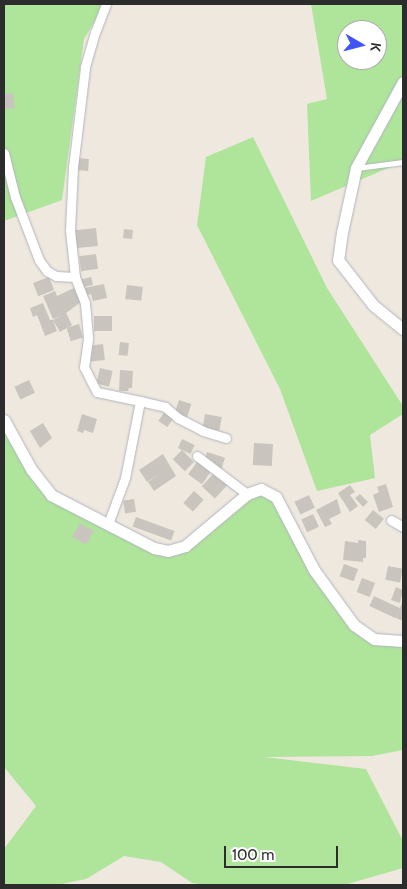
<!DOCTYPE html>
<style>
body{margin:0}
#map{position:relative;width:407px;height:889px;overflow:hidden;background:#eee8de;font-family:Cabin,sans-serif}
div>[style]{position:absolute}
[style*='--x']{left:calc(var(--x)*1px);top:calc(var(--y)*1px);width:calc(var(--w)*1px);rotate:calc(var(--a)*1deg)}
.green>*{inset:0;background:#afe49b}
.building>*{inset:0;background:#c9c5be;transform-origin:0 0}
.roads{filter:drop-shadow(0 0 1px #b2b4bf) drop-shadow(0 0 1px #b2b4bf)}
.lane>*{height:4.5px;margin:-2.25px;padding:0 2.25px;transform-origin:2.25px;border-radius:2.25px;background:#fff}
.street>*{height:9px;margin:-4.5px;padding:0 4.5px;transform-origin:4.5px;border-radius:4.5px;background:#fff}
.secondary>*{height:11px;margin:-5.5px;padding:0 5.5px;transform-origin:5.5px;border-radius:5.5px;background:#fff}
span{translate:-50% -50%;white-space:nowrap;text-align:center;line-height:1.15;-webkit-text-stroke:4px #fff;paint-order:stroke}
.frame{position:absolute;inset:0;border:5px solid #2c2c2c;pointer-events:none}
.north{position:absolute;left:337px;top:20px;width:50px;height:50px;box-sizing:border-box;background:#fff;border:1px solid #ababab;border-radius:50%;rotate:98deg;font-size:14px;font-weight:700;line-height:20px;text-align:center;color:#2c2c2c}
.north::after{content:'';display:block;margin:auto;width:18px;height:22px;background:#3f55fa;clip-path:polygon(50% 0,100% 100%,50% 72%,0 100%)}
.scale{position:absolute;left:224px;top:846px;width:114px;height:22px;box-sizing:border-box;border:2px solid #2c2c2c;border-top:0;padding-left:6px;font-size:15px;line-height:18px;white-space:nowrap;color:#2c2c2c;-webkit-text-stroke:4px #fff;paint-order:stroke}
</style>
<div id="map">
<div class="green">
<i style="clip-path:polygon(4px 4px,105px 4px,84px 39px,62px 200px,4px 221px)"></i>
<i style="clip-path:polygon(evenodd,311px 4px,403px 4px,403px 172px,402px 162px,311px 201px,307px 104px,327px 99px,311px 4px,347px 30px,377px 30px,377px 60px,347px 60px,347px 30px)"></i>
<i style="clip-path:polygon(253px 137px,327px 288px,403px 406px,403px 414px,370px 435px,375px 478px,317px 491px,280px 389px,197px 225px,206px 157px)"></i>
<i style="clip-path:polygon(4px 416px,51px 495px,154px 548px,185px 546px,247px 494px,270px 494px,345px 613px,374px 639px,403px 636px,403px 750px,372px 756px,264px 757px,366px 769px,403px 841px,403px 868px,344px 885px,206px 885px,192px 883px,161px 862px,124px 856px,86px 879px,57px 885px,4px 885px,4px 849px,36px 806px,4px 767px)"></i>
</div>
<div class="building">
<i style="clip-path:polygon(13px 93px,15px 108px,4px 109px,4px 94px)"></i>
<i style="left:76px;top:158px;width:13px;height:12px;rotate:4deg"></i>
<i style="left:96px;top:228px;width:18px;height:21px;rotate:84deg"></i>
<i style="left:124px;top:229px;width:9px;height:9px;rotate:6deg"></i>
<i style="left:96px;top:254px;width:15px;height:17px;rotate:82deg"></i>
<i style="left:49px;top:277px;width:14px;height:17px;rotate:69deg"></i>
<i style="left:91px;top:277px;width:8px;height:12px;rotate:76deg"></i>
<i style="clip-path:polygon(104px 284px,107px 298px,93px 301px,91px 294px,85px 296px,84px 288px)"></i>
<i style="left:127px;top:285px;width:16px;height:14px;rotate:7deg"></i>
<i style="clip-path:polygon(74px 288px,81px 302px,66px 313px,72px 325px,60px 332px,53px 320px,57px 331px,45px 336px,37px 315px,33px 317px,30px 308px,43px 303px,50px 320px,53px 320px,62px 315px,53px 319px,43px 296px,55px 291px,57px 296px)"></i>
<i style="left:94px;top:316px;width:18px;height:15px"></i>
<i style="left:79px;top:324px;width:14px;height:13px;rotate:73deg"></i>
<i style="left:120px;top:342px;width:9px;height:13px;rotate:6deg"></i>
<i style="left:103px;top:344px;width:16px;height:14px;rotate:83deg"></i>
<i style="left:100px;top:368px;width:13px;height:16px;rotate:13deg"></i>
<i style="clip-path:polygon(120px 370px,133px 371px,132px 388px,129px 388px,128px 391px,119px 391px)"></i>
<i style="left:29px;top:380px;width:14px;height:16px;rotate:65deg"></i>
<i style="left:179px;top:400px;width:13px;height:14px;rotate:18deg"></i>
<i style="left:165px;top:411px;width:11px;height:12px;rotate:34deg"></i>
<i style="clip-path:polygon(82px 414px,97px 419px,93px 433px,84px 430px,83px 433px,77px 431px)"></i>
<i style="left:205px;top:414px;width:17px;height:14px;rotate:10deg"></i>
<i style="clip-path:polygon(43px 423px,52px 438px,40px 448px,30px 431px)"></i>
<i style="left:182px;top:439px;width:14px;height:10px;rotate:25deg"></i>
<i style="left:254px;top:443px;width:19px;height:22px;rotate:3deg"></i>
<i style="left:182px;top:450px;width:17px;height:13px;rotate:45deg"></i>
<i style="left:207px;top:452px;width:19px;height:13px;rotate:18deg"></i>
<i style="clip-path:polygon(163px 454px,176px 476px,154px 491px,148px 482px,162px 472px,147px 482px,139px 470px)"></i>
<i style="left:197px;top:462px;width:17px;height:15px;rotate:36deg"></i>
<i style="left:214px;top:473px;width:18px;height:18px;rotate:43deg"></i>
<i style="clip-path:polygon(386px 484px,393px 507px,379px 512px,373px 495px,379px 492px,377px 487px)"></i>
<i style="clip-path:polygon(350px 485px,355px 492px,350px 495px,358px 506px,350px 512px,338px 493px)"></i>
<i style="left:194px;top:491px;width:13px;height:16px;rotate:42deg"></i>
<i style="clip-path:polygon(360px 494px,368px 502px,363px 507px,355px 498px)"></i>
<i style="left:309px;top:495px;width:14px;height:16px;rotate:65deg"></i>
<i style="left:134px;top:499px;width:13px;height:11px;rotate:81deg"></i>
<i style="clip-path:polygon(337px 499px,341px 513px,329px 519px,332px 524px,325px 527px,316px 510px)"></i>
<i style="left:373px;top:510px;width:14px;height:13px;rotate:39deg"></i>
<i style="left:313px;top:514px;width:14px;height:13px;rotate:65deg"></i>
<i style="left:136px;top:517px;width:41px;height:10px;rotate:20deg"></i>
<i style="left:80px;top:523px;width:16px;height:16px;rotate:30deg"></i>
<i style="clip-path:polygon(358px 540px,366px 541px,366px 558px,363px 558px,363px 562px,343px 560px,345px 541px,358px 543px)"></i>
<i style="left:344px;top:564px;width:15px;height:13px;rotate:20deg"></i>
<i style="left:388px;top:566px;width:15px;height:14px;rotate:11deg"></i>
<i style="left:362px;top:578px;width:14px;height:15px;rotate:21deg"></i>
<i style="clip-path:polygon(396px 587px,403px 590px,400px 603px,391px 600px)"></i>
<i style="left:374px;top:596px;width:29px;height:11px;rotate:25deg"></i>
<i style="clip-path:polygon(403px 600px,403px 621px,396px 618px)"></i>
</div>
<div class="roads">
<div class="lane">
<i style="--x:357;--y:168;--w:46;--a:-7.4"></i>
</div>
<div class="street">
<i style="--x:106;--y:4;--w:30;--a:111"></i>
<i style="--x:95;--y:32;--w:37;--a:106"></i>
<i style="--x:85;--y:68;--w:100;--a:96.9"></i>
<i style="--x:73;--y:167;--w:63;--a:92.7"></i>
<i style="--x:70;--y:230;--w:47;--a:83.9"></i>
<i style="--x:75;--y:277;--w:28;--a:69"></i>
<i style="--x:85;--y:303;--w:36;--a:85"></i>
<i style="--x:88;--y:339;--w:28;--a:98"></i>
<i style="--x:84;--y:367;--w:28;--a:63"></i>
<i style="--x:97;--y:392;--w:44;--a:11.8"></i>
<i style="--x:140;--y:401;--w:78;--a:101"></i>
<i style="--x:125;--y:478;--w:49;--a:110.3"></i>
<i style="--x:4;--y:153;--w:45;--a:76"></i>
<i style="--x:15;--y:197;--w:67;--a:69.1"></i>
<i style="--x:39;--y:260;--w:14;--a:54"></i>
<i style="--x:47;--y:271;--w:10;--a:29"></i>
<i style="--x:56;--y:276;--w:19;--a:3"></i>
<i style="--x:140;--y:401;--w:26;--a:13"></i>
<i style="--x:165;--y:407;--w:17;--a:40"></i>
<i style="--x:178;--y:418;--w:28;--a:27"></i>
<i style="--x:203;--y:431;--w:24;--a:17"></i>
<i style="--x:197;--y:456;--w:63;--a:37.2"></i>
<i style="--x:391;--y:520;--w:14;--a:30"></i>
</div>
<div class="secondary">
<i style="--x:403;--y:82;--w:98;--a:118.7"></i>
<i style="--x:356;--y:168;--w:66;--a:102.3"></i>
<i style="--x:342;--y:232;--w:28;--a:98"></i>
<i style="--x:338;--y:260;--w:57;--a:52.1"></i>
<i style="--x:373;--y:305;--w:38;--a:39"></i>
<i style="--x:4;--y:420;--w:56;--a:61.1"></i>
<i style="--x:31;--y:469;--w:33;--a:52"></i>
<i style="--x:51;--y:495;--w:116;--a:27.2"></i>
<i style="--x:154;--y:548;--w:14;--a:12"></i>
<i style="--x:168;--y:551;--w:18;--a:-16"></i>
<i style="--x:185;--y:546;--w:81;--a:-40"></i>
<i style="--x:247;--y:494;--w:15;--a:-20"></i>
<i style="--x:261;--y:489;--w:17;--a:28"></i>
<i style="--x:276;--y:497;--w:82;--a:62.5"></i>
<i style="--x:314;--y:570;--w:68;--a:54"></i>
<i style="--x:354;--y:625;--w:24;--a:35"></i>
<i style="--x:374;--y:639;--w:29;--a:4"></i>
</div>
</div>
<div class="frame"></div>
<div class="north">K</div>
<div class="scale">100 m</div>
</div>
